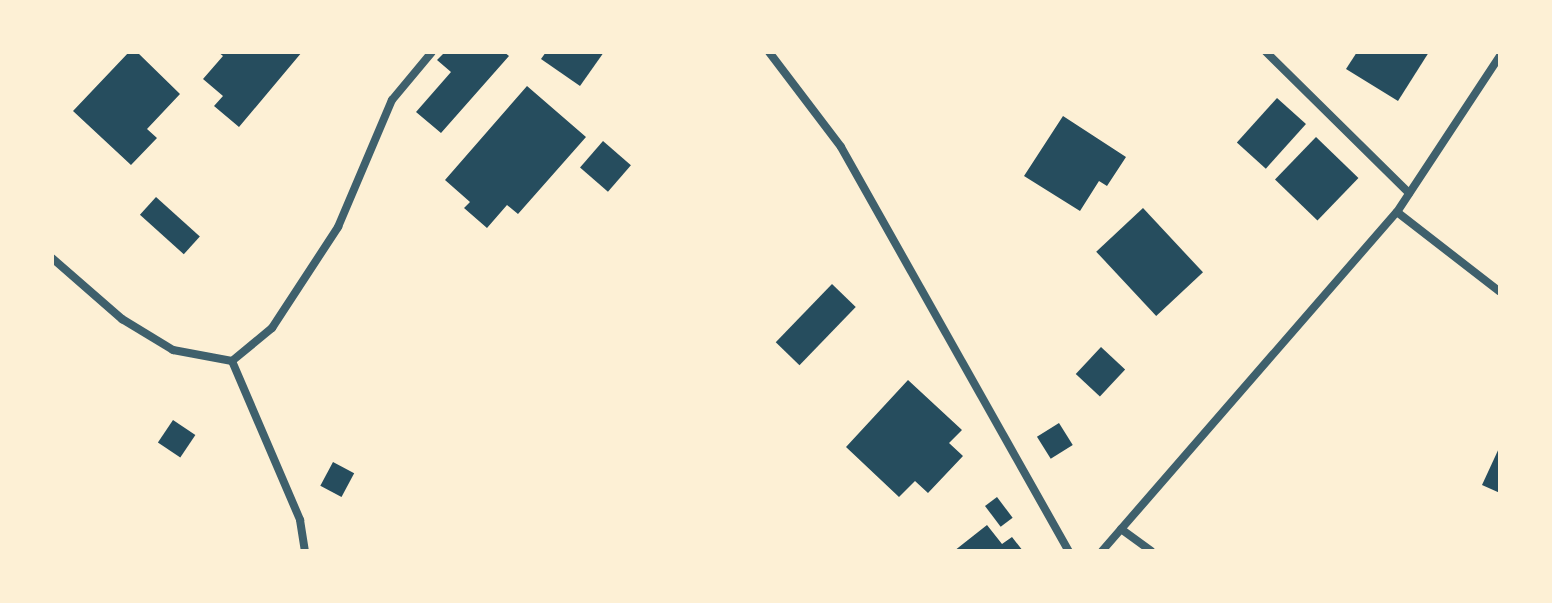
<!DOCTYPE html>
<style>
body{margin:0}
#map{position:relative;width:1552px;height:603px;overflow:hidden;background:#fdf0d5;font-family:Inter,sans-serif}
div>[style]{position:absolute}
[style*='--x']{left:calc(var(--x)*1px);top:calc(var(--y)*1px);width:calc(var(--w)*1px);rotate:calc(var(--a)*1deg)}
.building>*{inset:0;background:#264d5e;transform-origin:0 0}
.minor>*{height:8px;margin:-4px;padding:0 4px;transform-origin:4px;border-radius:4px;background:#3f606c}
span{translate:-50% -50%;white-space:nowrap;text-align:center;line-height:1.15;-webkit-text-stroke:8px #fdf0d5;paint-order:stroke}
.frame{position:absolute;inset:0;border:54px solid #fdf0d5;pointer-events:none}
</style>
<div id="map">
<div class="building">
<i style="clip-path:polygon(129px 52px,137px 52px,180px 94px,147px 129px,157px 138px,131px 165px,73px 111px)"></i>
<i style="clip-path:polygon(218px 52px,302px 52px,239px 127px,214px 106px,223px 96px,203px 79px,223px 56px)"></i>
<i style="clip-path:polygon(445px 52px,504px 52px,509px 56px,441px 133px,416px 112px,451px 72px,437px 60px)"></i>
<i style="clip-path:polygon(546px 52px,604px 52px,580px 86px,541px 59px)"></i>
<i style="clip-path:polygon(1357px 52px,1429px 52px,1398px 101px,1346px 69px)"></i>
<i style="clip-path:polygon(527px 86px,586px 137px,518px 214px,507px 205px,487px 228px,464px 208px,470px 202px,445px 180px)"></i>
<i style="left:1277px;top:98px;width:39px;height:60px;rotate:42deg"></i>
<i style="clip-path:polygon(1063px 116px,1126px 157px,1107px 186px,1099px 181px,1080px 211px,1024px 176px)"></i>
<i style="left:1316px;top:137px;width:59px;height:59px;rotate:44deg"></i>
<i style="left:603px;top:141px;width:37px;height:35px;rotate:41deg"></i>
<i style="left:156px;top:197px;width:59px;height:24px;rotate:42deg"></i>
<i style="left:1143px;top:208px;width:88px;height:64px;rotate:47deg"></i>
<i style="left:832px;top:284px;width:33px;height:81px;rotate:44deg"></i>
<i style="left:1101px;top:347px;width:33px;height:37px;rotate:43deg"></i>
<i style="clip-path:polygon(908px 380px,962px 430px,949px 443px,963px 456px,928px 493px,915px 481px,899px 497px,846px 447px)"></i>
<i style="left:173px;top:420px;width:27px;height:27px;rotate:34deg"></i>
<i style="left:1059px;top:423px;width:26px;height:26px;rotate:58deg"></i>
<i style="clip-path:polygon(1500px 446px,1500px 493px,1482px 485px)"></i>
<i style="left:333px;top:462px;width:24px;height:27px;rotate:28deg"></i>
<i style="left:997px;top:497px;width:26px;height:15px;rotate:53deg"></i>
<i style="clip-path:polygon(987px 525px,1002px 544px,1012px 537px,1023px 551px,954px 551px)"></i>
</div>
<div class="minor">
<i style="--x:769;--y:52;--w:119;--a:52.8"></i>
<i style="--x:841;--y:147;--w:464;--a:60.6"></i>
<i style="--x:1266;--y:52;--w:201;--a:44.6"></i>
<i style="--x:1397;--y:212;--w:130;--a:37.8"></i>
<i style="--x:52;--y:258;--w:93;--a:41.1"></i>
<i style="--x:122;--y:319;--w:60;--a:31.3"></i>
<i style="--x:173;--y:350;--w:60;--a:10.6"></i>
<i style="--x:232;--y:361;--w:52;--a:-39.5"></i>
<i style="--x:272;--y:328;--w:121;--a:-56.8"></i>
<i style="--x:338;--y:227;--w:138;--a:-67"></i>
<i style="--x:392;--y:100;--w:62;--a:-50.2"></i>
<i style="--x:232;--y:361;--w:173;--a:66.8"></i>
<i style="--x:300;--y:520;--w:31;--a:81"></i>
<i style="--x:1121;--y:529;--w:37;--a:36"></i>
<i style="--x:1102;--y:551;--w:449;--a:-49"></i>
<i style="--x:1397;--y:212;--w:187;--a:-56.6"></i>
</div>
<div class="frame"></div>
</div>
